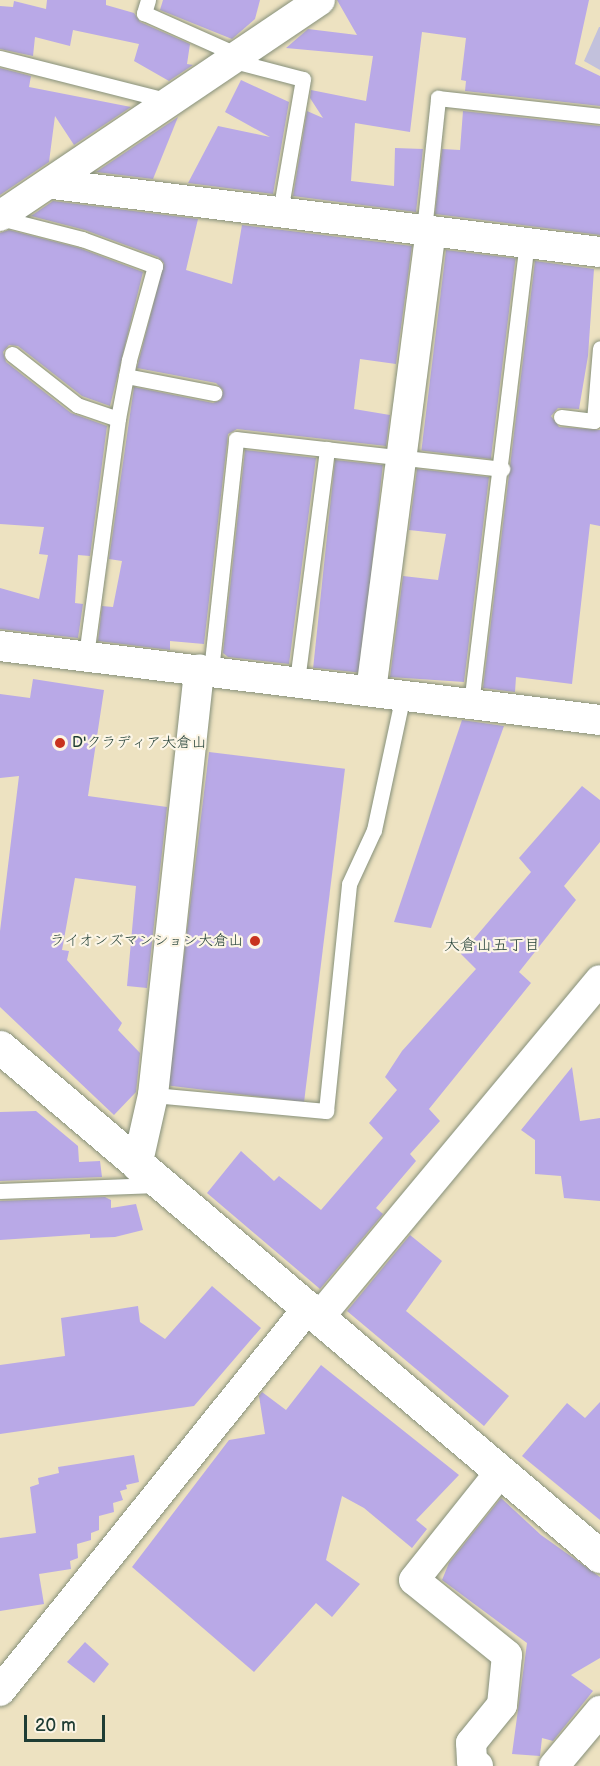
<!DOCTYPE html>
<meta charset="utf-8">
<style>
body{margin:0}
#map{position:relative;width:600px;height:1766px;overflow:hidden;background:#ede2c1;font-family:"Balsamiq Sans","Klee One",sans-serif}
div>[style]{position:absolute}
[style*='--x']{left:calc(var(--x)*1px);top:calc(var(--y)*1px);width:calc(var(--w)*1px);rotate:calc(var(--a)*1deg)}
.industrial>*{inset:0;background:#c2c1dc}
.building>*{inset:0;background:#b9a9e7;transform-origin:0 0}
.roads{filter:drop-shadow(0 0 2px #86907a) drop-shadow(0 0 2px #86907a)}
.service>*{height:15px;margin:-7.5px;padding:0 7.5px;transform-origin:7.5px;border-radius:7.5px;background:#fff}
.minor>*{height:30px;margin:-15px;padding:0 15px;transform-origin:15px;border-radius:15px;background:#fff}
.tertiary>*{height:33px;margin:-16.5px;padding:0 16.5px;transform-origin:16.5px;border-radius:16.5px;background:#fff}
.dots>*{width:16px;height:16px;translate:-50% -50%;box-sizing:border-box;border:3px solid #fcf5e5;border-radius:50%}
span{translate:-50% -50%;white-space:nowrap;text-align:center;line-height:1.15;-webkit-text-stroke:4.5px #fcf5e5;paint-order:stroke}
.poi-label{font-size:15px;color:#1f3d34}
.left{translate:0 -50%;text-align:left}
.right{translate:-100% -50%;text-align:right}
.neighbourhood-label{font-size:16px;color:#1f3d34}
.scale{position:absolute;left:24px;top:1715px;width:81px;height:27px;box-sizing:border-box;border:3px solid #1f3d34;border-top:0;padding-left:8px;font-size:18px;line-height:21px;white-space:nowrap;color:#1f3d34;-webkit-text-stroke:4px #fcf5e5;paint-order:stroke}
</style>
<div id="map">
<div class="industrial">
<i style="clip-path:polygon(599px 27px,600px 27px,600px 70px,584px 61px)"></i>
</div>
<div class="building">
<i style="clip-path:polygon(47px 0,106px 0,106px 5px,134px 13px,140px 22px,190px 44px,187px 64px,193px 65px,169px 81px,134px 61px,139px 44px,73px 30px,70px 46px,35px 37px,33px 56px,0 49px,0 6px,13px 7px,14px 1px,46px 9px)"></i>
<i style="clip-path:polygon(163px 0,260px 0,255px 19px,232px 39px,160px 10px)"></i>
<i style="clip-path:polygon(337px 0,589px 0,575px 64px,600px 76px,600px 106px,465px 91px,466px 81px,461px 80px,466px 38px,422px 32px,410px 132px,355px 123px,351px 181px,394px 186px,395px 148px,423px 149px,416px 212px,293px 196px,307px 111px,323px 118px,310px 98px,311px 90px,366px 101px,373px 56px,286px 48px,308px 29px,357px 35px)"></i>
<i style="clip-path:polygon(0 68px,31px 76px,29px 87px,131px 107px,74px 145px,55px 116px,49px 162px,0 195px)"></i>
<i style="clip-path:polygon(241px 80px,289px 102px,273px 194px,188px 183px,218px 126px,270px 137px,225px 112px)"></i>
<i style="clip-path:polygon(463px 111px,600px 126px,600px 235px,435px 214px,442px 149px,460px 150px)"></i>
<i style="clip-path:polygon(178px 117px,153px 179px,96px 172px)"></i>
<i style="clip-path:polygon(53px 201px,198px 219px,186px 270px,232px 284px,242px 225px,412px 246px,396px 364px,360px 359px,354px 409px,390px 415px,386px 446px,237px 429px,228px 434px,204px 644px,170px 641px,170px 650px,98px 641px,102px 606px,113px 607px,122px 561px,109px 559px,134px 387px,213px 403px,221px 400px,223px 390px,216px 383px,137px 368px,164px 263px,158px 257px,85px 230px,31px 216px)"></i>
<i style="clip-path:polygon(9px 230px,79px 248px,143px 272px,110px 406px,82px 396px,18px 346px,9px 345px,3px 352px,6px 362px,71px 413px,107px 426px,90px 556px,78px 555px,75px 603px,83px 604px,78px 638px,0 629px,0 588px,39px 599px,48px 555px,39px 554px,44px 527px,0 524px,0 233px)"></i>
<i style="left:446px;top:250px;width:70px;height:202px;rotate:7deg"></i>
<i style="clip-path:polygon(535px 261px,594px 269px,588px 356px,579px 409px,558px 408px,551px 416px,559px 427px,600px 430px,600px 526px,590px 524px,572px 684px,516px 677px,515px 692px,483px 688px)"></i>
<i style="clip-path:polygon(245px 450px,316px 458px,289px 664px,228px 657px,223px 653px)"></i>
<i style="left:335px;top:460px;width:48px;height:209px;rotate:6deg"></i>
<i style="clip-path:polygon(417px 469px,489px 477px,464px 682px,390px 677px,403px 576px,438px 580px,446px 534px,409px 530px)"></i>
<i style="clip-path:polygon(33px 679px,104px 690px,88px 796px,167px 807px,147px 988px,127px 986px,136px 886px,75px 878px,62px 950px,69px 951px,67px 960px,122px 1023px,118px 1030px,140px 1053px,136px 1092px,114px 1115px,0 1007px,0 931px,19px 776px,0 778px,0 694px,30px 698px)"></i>
<i style="clip-path:polygon(462px 720px,504px 726px,431px 928px,394px 922px)"></i>
<i style="left:209px;top:752px;width:137px;height:336px;rotate:7deg"></i>
<i style="clip-path:polygon(582px 786px,600px 800px,600px 842px,564px 886px,576px 900px,519px 972px,531px 983px,429px 1109px,440px 1121px,410px 1154px,416px 1161px,376px 1208px,383px 1214px,320px 1289px,207px 1193px,241px 1151px,274px 1181px,279px 1176px,321px 1210px,383px 1138px,369px 1123px,397px 1090px,385px 1077px,402px 1051px,476px 969px,461px 954px,531px 872px,519px 858px)"></i>
<i style="clip-path:polygon(572px 1067px,580px 1121px,600px 1118px,600px 1201px,564px 1198px,561px 1176px,535px 1174px,535px 1140px,521px 1130px)"></i>
<i style="clip-path:polygon(36px 1111px,78px 1146px,79px 1162px,100px 1161px,102px 1177px,0 1181px,0 1112px)"></i>
<i style="clip-path:polygon(105px 1197px,111px 1200px,111px 1208px,136px 1204px,143px 1230px,115px 1237px,90px 1238px,90px 1234px,0 1240px,0 1201px)"></i>
<i style="clip-path:polygon(410px 1235px,442px 1261px,406px 1311px,509px 1396px,484px 1426px,347px 1311px)"></i>
<i style="clip-path:polygon(212px 1286px,261px 1328px,194px 1406px,0 1434px,0 1365px,65px 1356px,61px 1318px,138px 1306px,140px 1322px,165px 1339px)"></i>
<i style="clip-path:polygon(321px 1365px,459px 1475px,416px 1520px,427px 1529px,412px 1548px,364px 1508px,342px 1496px,326px 1560px,360px 1584px,332px 1617px,316px 1603px,254px 1672px,132px 1567px,229px 1440px,265px 1434px,259px 1396px,262px 1392px,286px 1410px)"></i>
<i style="clip-path:polygon(600px 1402px,600px 1520px,522px 1456px,567px 1403px,585px 1418px)"></i>
<i style="clip-path:polygon(134px 1455px,139px 1482px,126px 1485px,127px 1489px,120px 1491px,123px 1500px,113px 1503px,114px 1512px,99px 1516px,99px 1530px,91px 1533px,91px 1540px,77px 1544px,78px 1558px,70px 1561px,71px 1569px,39px 1574px,44px 1604px,0 1611px,0 1538px,36px 1533px,30px 1487px,39px 1484px,38px 1478px,59px 1473px,58px 1467px)"></i>
<i style="clip-path:polygon(501px 1498px,541px 1535px,600px 1577px,600px 1658px,571px 1675px,593px 1691px,553px 1741px,542px 1738px,540px 1756px,512px 1754px,527px 1643px,442px 1580px,449px 1563px)"></i>
<i style="clip-path:polygon(85px 1642px,109px 1664px,94px 1683px,67px 1662px)"></i>
</div>
<div class="roads">
<div class="service">
<i style="--x:148;--y:0;--w:14;--a:107"></i>
<i style="--x:144;--y:13;--w:105;--a:24.1"></i>
<i style="--x:0;--y:58;--w:175;--a:14.2"></i>
<i style="--x:234;--y:61;--w:71;--a:14.6"></i>
<i style="--x:303;--y:79;--w:135;--a:99.8"></i>
<i style="--x:0;--y:218;--w:85;--a:14.4"></i>
<i style="--x:82;--y:239;--w:78;--a:20.3"></i>
<i style="--x:155;--y:266;--w:98;--a:105.5"></i>
<i style="--x:129;--y:360;--w:60;--a:100.6"></i>
<i style="--x:118;--y:419;--w:238;--a:97.7"></i>
<i style="--x:424;--y:230;--w:133;--a:-83.9"></i>
<i style="--x:438;--y:98;--w:163;--a:6.3"></i>
<i style="--x:12;--y:354;--w:83;--a:38.1"></i>
<i style="--x:77;--y:405;--w:43;--a:18.9"></i>
<i style="--x:126;--y:376;--w:90;--a:10.9"></i>
<i style="--x:561;--y:417;--w:33;--a:7"></i>
<i style="--x:594;--y:421;--w:73;--a:-85.3"></i>
<i style="--x:211;--y:671;--w:233;--a:-83.8"></i>
<i style="--x:236;--y:439;--w:268;--a:6.4"></i>
<i style="--x:297;--y:681;--w:234;--a:-82.6"></i>
<i style="--x:471;--y:704;--w:464;--a:-83.1"></i>
<i style="--x:153;--y:1095;--w:174;--a:5.3"></i>
<i style="--x:326;--y:1111;--w:228;--a:-84.2"></i>
<i style="--x:349;--y:884;--w:60;--a:-65.2"></i>
<i style="--x:374;--y:830;--w:138;--a:-77.9"></i>
<i style="--x:0;--y:1191;--w:156;--a:-2.2"></i>
</div>
<div class="minor">
<i style="--x:53;--y:184;--w:551;--a:7.09"></i>
<i style="--x:0;--y:216;--w:386;--a:-34"></i>
<i style="--x:0;--y:646;--w:605;--a:7.03"></i>
<i style="--x:371;--y:691;--w:464;--a:-82.6"></i>
<i style="--x:137;--y:1166;--w:73;--a:-77.3"></i>
<i style="--x:153;--y:1095;--w:428;--a:-83.8"></i>
<i style="--x:320;--y:1316;--w:437;--a:-50.2"></i>
<i style="--x:0;--y:1691;--w:493;--a:-51.2"></i>
<i style="--x:478;--y:1766;--w:8;--a:-140"></i>
<i style="--x:472;--y:1761;--w:18;--a:-93"></i>
<i style="--x:471;--y:1743;--w:49;--a:-50.8"></i>
<i style="--x:502;--y:1705;--w:50;--a:-84.3"></i>
<i style="--x:507;--y:1655;--w:119;--a:-141.1"></i>
<i style="--x:414;--y:1580;--w:139;--a:-51.4"></i>
<i style="--x:554;--y:1766;--w:72;--a:-50.1"></i>
</div>
<div class="tertiary">
<i style="--x:0;--y:1047;--w:787;--a:40.31"></i>
</div>
</div>
<div class="dots">
<i style="left:60px;top:743px;background:#c8321e"></i>
<i style="left:255px;top:941px;background:#c8321e"></i>
</div>
<div class="poi-label">
<span class="left" style="left:72px;top:743px">D'クラディア大倉山</span>
<span class="right" style="left:243px;top:941px">ライオンズマンション大倉山</span>
</div>
<div class="neighbourhood-label">
<span style="left:492px;top:946px">大倉山五丁目</span>
</div>
<div class="scale">20 m</div>
</div>
